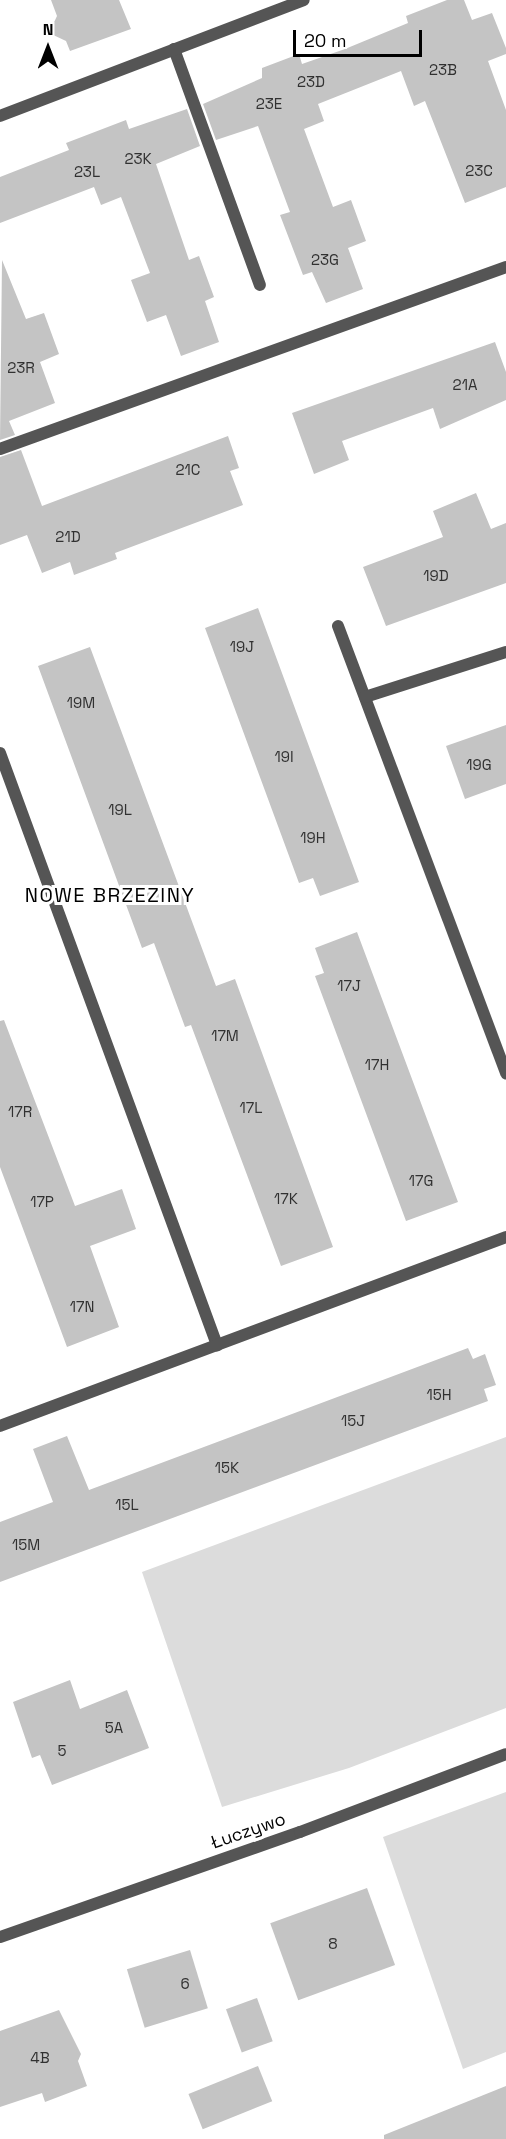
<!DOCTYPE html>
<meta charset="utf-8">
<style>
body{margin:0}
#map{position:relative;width:506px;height:2139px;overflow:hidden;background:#fff;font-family:"Space Grotesk",sans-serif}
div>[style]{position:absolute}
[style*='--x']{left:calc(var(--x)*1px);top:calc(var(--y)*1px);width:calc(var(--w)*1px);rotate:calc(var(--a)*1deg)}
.green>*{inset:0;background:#dcdcdc}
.building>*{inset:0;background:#c4c4c4;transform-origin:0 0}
.service>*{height:12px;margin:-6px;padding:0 6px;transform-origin:6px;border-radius:6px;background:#555}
.minor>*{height:12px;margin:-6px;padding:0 6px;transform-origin:6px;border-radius:6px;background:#555}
span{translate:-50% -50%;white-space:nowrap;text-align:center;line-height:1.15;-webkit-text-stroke:6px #fff;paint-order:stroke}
.number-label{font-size:15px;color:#313131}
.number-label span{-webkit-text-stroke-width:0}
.street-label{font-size:18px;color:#000}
.neighbourhood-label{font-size:20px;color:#000;letter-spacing:1.5px}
.north{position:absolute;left:18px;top:18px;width:60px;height:60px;-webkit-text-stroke:4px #fff;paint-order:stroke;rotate:0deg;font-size:16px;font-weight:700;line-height:24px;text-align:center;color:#000}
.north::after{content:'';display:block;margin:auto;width:21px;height:27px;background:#000;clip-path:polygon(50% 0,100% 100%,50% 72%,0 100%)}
.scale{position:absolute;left:293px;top:30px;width:129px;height:27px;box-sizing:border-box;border:3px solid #000;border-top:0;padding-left:8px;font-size:18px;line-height:21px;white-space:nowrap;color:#000;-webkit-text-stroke:4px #fff;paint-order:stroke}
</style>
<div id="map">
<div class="green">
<i style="clip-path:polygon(506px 1437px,506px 1708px,349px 1768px,222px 1807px,142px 1572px)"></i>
<i style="clip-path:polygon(506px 1792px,506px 2052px,463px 2069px,383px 1837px)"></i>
</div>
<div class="building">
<i style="clip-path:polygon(51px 0,119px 0,131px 29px,70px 51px,66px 41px,49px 33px,57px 16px)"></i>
<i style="clip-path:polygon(447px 0,464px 0,472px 20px,492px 13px,506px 48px,506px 54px,488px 61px,506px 110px,506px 187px,465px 203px,425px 101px,414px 106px,401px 71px,318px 104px,324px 121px,304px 129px,333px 207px,351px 200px,366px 241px,348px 248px,363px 289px,326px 303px,312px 272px,303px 275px,280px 215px,290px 212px,258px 126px,216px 140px,203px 104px,262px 78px,262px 68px,299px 54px,302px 64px,345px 49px,408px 23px,406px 16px)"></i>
<i style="clip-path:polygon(187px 109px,200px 146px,156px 164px,189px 260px,199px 256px,214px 297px,205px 301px,219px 342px,181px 356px,166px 315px,147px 322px,131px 280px,150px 273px,121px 197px,101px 205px,94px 187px,0 223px,0 177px,69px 150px,66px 143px,126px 120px,129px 129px)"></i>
<i style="clip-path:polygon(2px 260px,26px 319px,44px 313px,59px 354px,40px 362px,55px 403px,9px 421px,15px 435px,0 440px)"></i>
<i style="clip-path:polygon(495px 342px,506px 372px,506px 400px,440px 429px,433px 408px,342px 441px,349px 460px,314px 474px,292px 413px)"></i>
<i style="clip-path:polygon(228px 436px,239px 468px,230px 471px,243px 505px,115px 553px,117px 559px,74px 575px,70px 562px,42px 573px,27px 535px,0 545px,0 457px,21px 450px,42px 506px)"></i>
<i style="clip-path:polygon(476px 493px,491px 529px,506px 523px,506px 583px,386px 626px,363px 567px,443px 537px,433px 511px)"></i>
<i style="clip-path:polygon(258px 608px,359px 882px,320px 896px,313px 878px,299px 883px,205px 628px)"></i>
<i style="clip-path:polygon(90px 647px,216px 986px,235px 979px,333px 1247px,281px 1266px,191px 1025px,185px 1027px,154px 943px,142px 948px,38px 666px)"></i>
<i style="clip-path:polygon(506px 725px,506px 784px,465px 799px,446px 746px)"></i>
<i style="clip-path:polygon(357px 932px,458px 1202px,406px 1221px,315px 976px,324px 973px,315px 948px)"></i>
<i style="clip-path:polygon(4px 1020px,75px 1206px,122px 1189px,136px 1229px,90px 1246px,119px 1327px,67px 1347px,0 1167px,0 1021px)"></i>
<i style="clip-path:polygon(468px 1348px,473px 1359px,485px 1354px,496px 1385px,484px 1389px,488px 1401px,0 1582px,0 1522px,53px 1502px,33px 1449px,67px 1436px,89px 1490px)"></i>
<i style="clip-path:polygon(70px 1680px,80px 1709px,127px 1690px,149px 1748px,52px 1785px,40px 1755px,32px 1758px,13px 1702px)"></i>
<i style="left:367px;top:1888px;width:82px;height:103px;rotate:70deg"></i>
<i style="left:190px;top:1950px;width:61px;height:66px;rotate:73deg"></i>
<i style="left:257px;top:1998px;width:46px;height:33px;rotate:70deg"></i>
<i style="clip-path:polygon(59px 2010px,81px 2054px,78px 2061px,87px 2086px,45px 2102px,42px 2093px,0 2107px,0 2031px)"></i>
<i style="left:258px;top:2066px;width:38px;height:75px;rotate:68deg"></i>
<i style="clip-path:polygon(506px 2086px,506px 2139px,384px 2139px,384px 2135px)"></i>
</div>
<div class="service">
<i style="--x:174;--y:49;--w:251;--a:70"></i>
<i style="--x:0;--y:116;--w:325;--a:-20.9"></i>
<i style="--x:0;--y:449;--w:538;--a:-19.78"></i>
<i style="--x:338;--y:626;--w:478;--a:69.4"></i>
<i style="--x:365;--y:697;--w:148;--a:-17.7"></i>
<i style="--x:0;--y:753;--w:631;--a:69.87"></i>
<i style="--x:0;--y:1426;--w:540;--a:-20.48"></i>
</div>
<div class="minor">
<i style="--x:0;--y:1937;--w:318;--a:-19.3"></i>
<i style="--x:300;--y:1832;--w:220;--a:-20.7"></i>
</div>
<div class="number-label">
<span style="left:443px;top:70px">23B</span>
<span style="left:311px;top:82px">23D</span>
<span style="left:269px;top:104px">23E</span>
<span style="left:138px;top:159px">23K</span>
<span style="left:479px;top:171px">23C</span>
<span style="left:87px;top:172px">23L</span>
<span style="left:325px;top:260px">23G</span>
<span style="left:21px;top:368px">23R</span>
<span style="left:465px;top:385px">21A</span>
<span style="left:188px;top:470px">21C</span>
<span style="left:68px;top:537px">21D</span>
<span style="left:436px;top:576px">19D</span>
<span style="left:242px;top:647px">19J</span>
<span style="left:81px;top:703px">19M</span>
<span style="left:284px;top:757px">19I</span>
<span style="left:479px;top:765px">19G</span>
<span style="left:120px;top:810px">19L</span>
<span style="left:313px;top:838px">19H</span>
<span style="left:349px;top:986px">17J</span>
<span style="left:225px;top:1036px">17M</span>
<span style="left:377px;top:1065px">17H</span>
<span style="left:251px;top:1108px">17L</span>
<span style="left:20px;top:1112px">17R</span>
<span style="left:421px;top:1181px">17G</span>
<span style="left:286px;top:1199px">17K</span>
<span style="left:42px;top:1202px">17P</span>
<span style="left:82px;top:1307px">17N</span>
<span style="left:439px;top:1395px">15H</span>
<span style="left:353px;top:1421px">15J</span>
<span style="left:227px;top:1468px">15K</span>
<span style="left:127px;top:1505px">15L</span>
<span style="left:26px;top:1545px">15M</span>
<span style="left:114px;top:1728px">5A</span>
<span style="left:62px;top:1751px">5</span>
<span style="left:333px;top:1944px">8</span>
<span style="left:185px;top:1984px">6</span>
<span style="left:40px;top:2058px">4B</span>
</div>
<div class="street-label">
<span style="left:248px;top:1831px;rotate:-19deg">Łuczywo</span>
</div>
<div class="neighbourhood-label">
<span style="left:110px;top:895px">NOWE BRZEZINY</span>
</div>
<div class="north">N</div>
<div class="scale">20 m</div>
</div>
